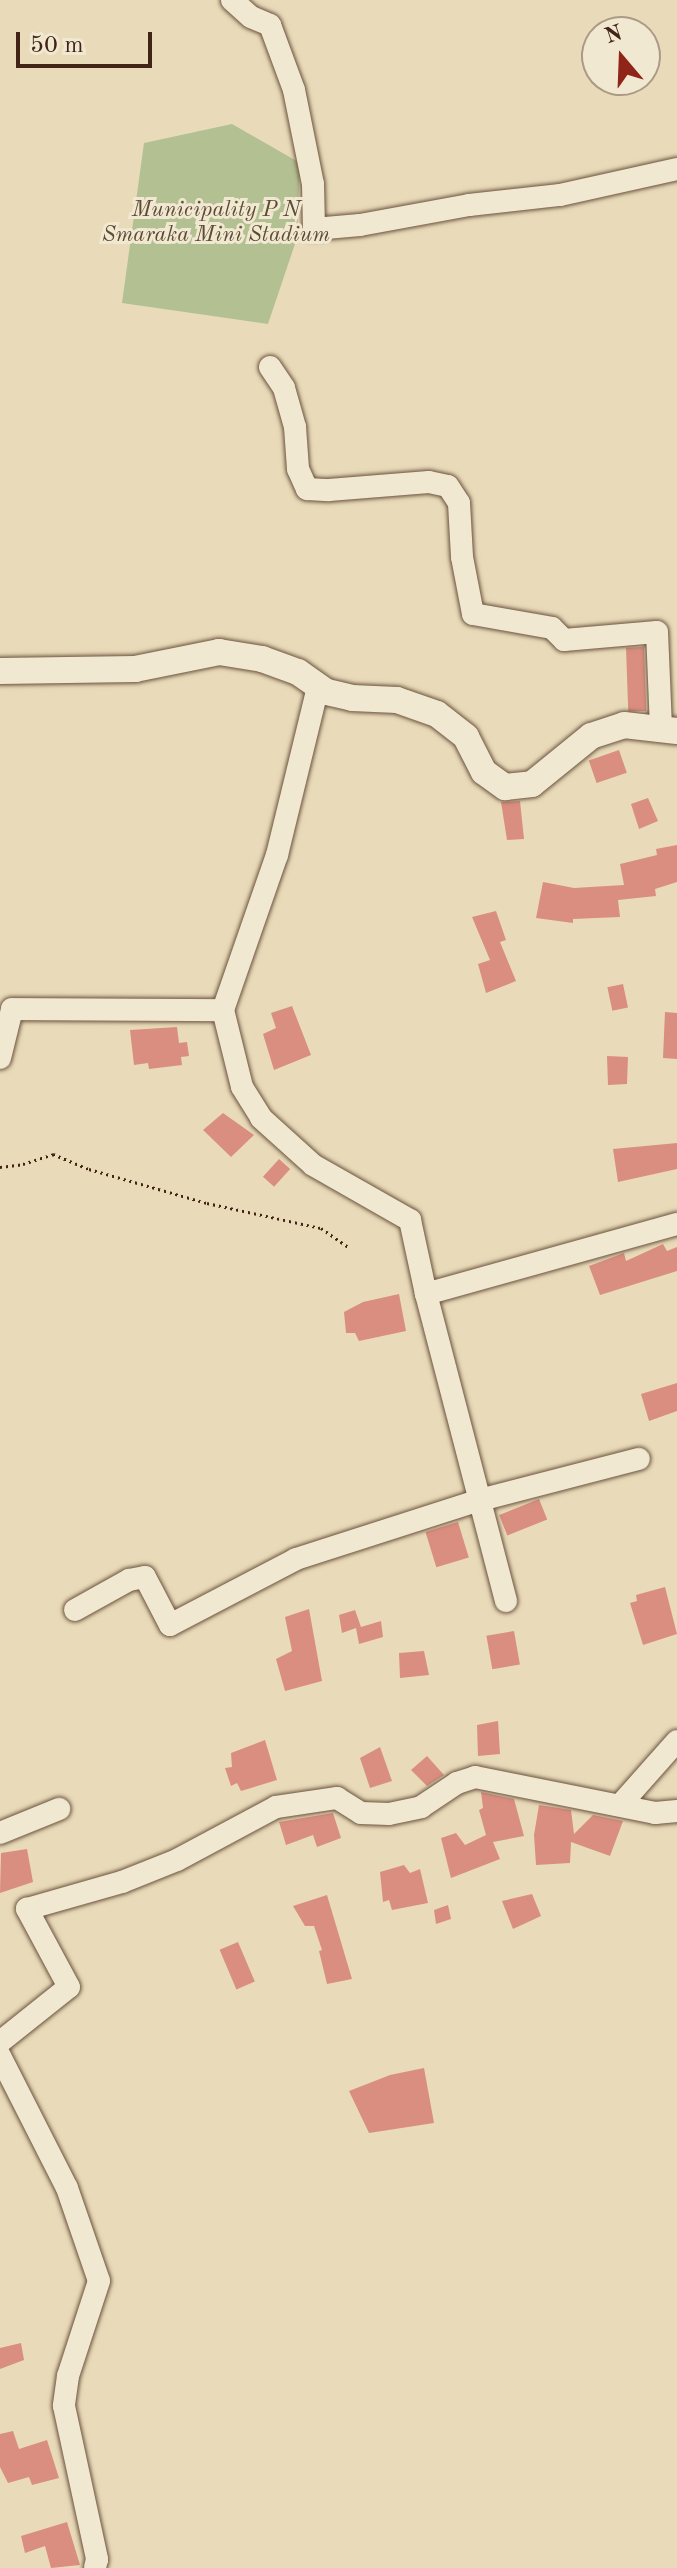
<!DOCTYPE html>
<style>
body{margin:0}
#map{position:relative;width:677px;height:2568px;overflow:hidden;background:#e9dbb9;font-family:"Old Standard TT",serif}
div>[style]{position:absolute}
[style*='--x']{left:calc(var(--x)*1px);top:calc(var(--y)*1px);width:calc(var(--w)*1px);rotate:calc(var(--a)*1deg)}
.green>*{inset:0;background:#b3c192}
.building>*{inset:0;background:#da8e80;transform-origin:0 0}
.path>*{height:3px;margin-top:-1.5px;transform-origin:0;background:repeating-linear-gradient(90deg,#412415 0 2px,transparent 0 6px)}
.roads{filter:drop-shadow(0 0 2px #6b523e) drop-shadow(0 0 2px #6b523e)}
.minor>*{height:22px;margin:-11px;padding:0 11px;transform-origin:11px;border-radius:11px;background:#f1e8d2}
.tertiary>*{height:26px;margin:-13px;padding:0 13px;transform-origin:13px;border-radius:13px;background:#f1e8d2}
span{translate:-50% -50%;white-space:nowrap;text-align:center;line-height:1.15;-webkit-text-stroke:6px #f1e8d2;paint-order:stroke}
.park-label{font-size:22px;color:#5e4b34;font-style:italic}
.north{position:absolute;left:581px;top:16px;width:80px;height:80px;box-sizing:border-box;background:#f1e8d2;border:2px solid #ab9a86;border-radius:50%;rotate:341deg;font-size:22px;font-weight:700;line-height:32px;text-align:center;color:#412415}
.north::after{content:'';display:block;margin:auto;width:28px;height:36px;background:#8f2418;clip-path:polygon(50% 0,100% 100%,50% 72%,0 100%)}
.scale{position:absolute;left:16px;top:32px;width:136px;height:36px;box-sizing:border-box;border:4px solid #412415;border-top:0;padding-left:10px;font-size:24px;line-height:28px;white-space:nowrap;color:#412415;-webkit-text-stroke:6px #f1e8d2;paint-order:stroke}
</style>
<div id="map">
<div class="green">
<i style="clip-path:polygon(232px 124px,300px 163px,297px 238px,268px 324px,122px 303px,144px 143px)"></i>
</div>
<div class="building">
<i style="left:644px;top:647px;width:64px;height:18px;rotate:88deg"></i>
<i style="left:619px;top:750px;width:24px;height:32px;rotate:71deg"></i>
<i style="clip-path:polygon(648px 798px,658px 821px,639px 829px,631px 804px)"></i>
<i style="clip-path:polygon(520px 801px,524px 839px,507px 840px,501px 802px)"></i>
<i style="clip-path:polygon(677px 845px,677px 882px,655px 889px,656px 896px,618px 900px,620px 917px,573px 919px,573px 923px,536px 918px,543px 882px,574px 888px,624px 885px,620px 864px,657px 855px,656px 849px)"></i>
<i style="clip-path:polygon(496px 911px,506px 940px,500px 942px,516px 981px,486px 993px,478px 964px,490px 960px,472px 917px)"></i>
<i style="left:623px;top:984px;width:24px;height:16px;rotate:78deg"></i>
<i style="clip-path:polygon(292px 1006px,311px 1055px,274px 1070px,263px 1034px,276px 1028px,271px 1013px)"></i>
<i style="clip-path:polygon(665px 1012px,677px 1013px,677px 1059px,663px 1058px)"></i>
<i style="clip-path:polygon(177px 1027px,179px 1043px,187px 1042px,189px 1056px,181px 1057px,182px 1065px,149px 1069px,148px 1063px,134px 1065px,130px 1030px)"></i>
<i style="clip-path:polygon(607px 1056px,628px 1057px,627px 1084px,608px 1085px)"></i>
<i style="clip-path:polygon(223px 1113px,254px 1135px,231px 1157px,203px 1130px)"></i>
<i style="clip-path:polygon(677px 1143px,677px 1169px,618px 1182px,613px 1149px)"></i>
<i style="left:279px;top:1159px;width:15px;height:24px;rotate:42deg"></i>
<i style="clip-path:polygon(663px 1244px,667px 1251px,677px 1247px,677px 1271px,600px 1295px,589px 1266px,624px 1253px,626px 1261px)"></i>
<i style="clip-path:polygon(399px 1294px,406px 1331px,359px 1341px,355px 1333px,346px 1333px,344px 1312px,363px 1302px)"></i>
<i style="clip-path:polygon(677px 1383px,677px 1411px,649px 1421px,641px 1394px)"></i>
<i style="left:539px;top:1499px;width:22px;height:43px;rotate:68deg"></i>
<i style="left:458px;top:1522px;width:37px;height:34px;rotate:73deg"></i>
<i style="clip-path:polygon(665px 1587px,677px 1634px,643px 1645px,630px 1603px,637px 1601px,636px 1595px)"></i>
<i style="clip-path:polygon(309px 1609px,322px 1681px,285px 1691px,276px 1659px,292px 1651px,285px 1617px)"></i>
<i style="clip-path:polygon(355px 1610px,361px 1627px,381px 1621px,383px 1637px,359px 1644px,356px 1628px,342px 1633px,339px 1615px)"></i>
<i style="left:514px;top:1631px;width:34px;height:28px;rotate:80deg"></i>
<i style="clip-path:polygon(424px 1651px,429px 1675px,400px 1678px,399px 1653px)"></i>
<i style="clip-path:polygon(498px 1721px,500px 1754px,478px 1756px,477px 1725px)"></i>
<i style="clip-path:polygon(265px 1740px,277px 1780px,241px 1791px,237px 1783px,231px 1786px,225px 1768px,232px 1767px,231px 1753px)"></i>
<i style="clip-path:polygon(380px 1747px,392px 1781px,370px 1788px,360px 1758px)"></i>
<i style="clip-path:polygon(427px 1756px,444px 1775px,427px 1786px,411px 1770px)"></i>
<i style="clip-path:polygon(481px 1792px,514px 1799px,524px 1836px,493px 1842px,500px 1859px,451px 1878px,441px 1838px,456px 1833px,465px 1845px,486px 1835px,479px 1810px,483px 1808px)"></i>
<i style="clip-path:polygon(539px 1805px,571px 1810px,574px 1834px,593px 1815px,623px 1821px,610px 1856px,571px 1842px,570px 1863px,536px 1865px,534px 1835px)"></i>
<i style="clip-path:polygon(333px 1813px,341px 1838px,317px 1847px,313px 1835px,286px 1845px,279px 1822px)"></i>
<i style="clip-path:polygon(27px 1849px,33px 1882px,0 1893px,1px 1853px)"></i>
<i style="clip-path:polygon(404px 1865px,410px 1873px,420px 1869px,428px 1903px,392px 1910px,389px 1900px,383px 1902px,380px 1872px)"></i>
<i style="clip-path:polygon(532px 1894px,541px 1916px,513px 1929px,502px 1901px)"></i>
<i style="clip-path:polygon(327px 1895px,352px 1979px,327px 1984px,319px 1951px,322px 1950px,314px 1926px,305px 1926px,293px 1906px)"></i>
<i style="clip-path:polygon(448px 1905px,451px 1919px,436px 1924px,434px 1910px)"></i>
<i style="left:238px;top:1942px;width:43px;height:20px;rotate:67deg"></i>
<i style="clip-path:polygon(424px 2068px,434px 2123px,369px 2133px,349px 2091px,390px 2075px)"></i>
<i style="clip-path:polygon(21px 2343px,24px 2360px,0 2369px,0 2348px)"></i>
<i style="clip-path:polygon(13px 2431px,19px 2449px,47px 2440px,59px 2478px,32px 2485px,29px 2477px,8px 2483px,0 2467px,0 2434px)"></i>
<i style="clip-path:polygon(67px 2522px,80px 2565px,51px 2568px,45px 2546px,25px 2553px,21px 2536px)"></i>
</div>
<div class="path">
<i style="--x:0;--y:1167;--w:23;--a:-7"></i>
<i style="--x:23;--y:1164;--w:32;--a:-18"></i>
<i style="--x:53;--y:1154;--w:39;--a:23"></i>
<i style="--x:89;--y:1169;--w:123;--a:16.1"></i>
<i style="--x:207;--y:1203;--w:117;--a:12.4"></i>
<i style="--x:321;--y:1228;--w:35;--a:35"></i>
</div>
<div class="roads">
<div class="minor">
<i style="--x:232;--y:0;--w:25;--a:42"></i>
<i style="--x:251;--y:17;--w:21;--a:23"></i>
<i style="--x:270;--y:25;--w:69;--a:69.7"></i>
<i style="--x:294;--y:90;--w:96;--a:78.6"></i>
<i style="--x:313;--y:184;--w:45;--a:88.7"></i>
<i style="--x:314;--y:229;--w:46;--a:-5"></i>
<i style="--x:360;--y:225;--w:111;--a:-10.4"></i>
<i style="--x:469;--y:205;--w:92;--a:-6.3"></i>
<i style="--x:560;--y:195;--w:120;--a:-12.5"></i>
<i style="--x:270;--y:367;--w:25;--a:56"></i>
<i style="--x:284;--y:388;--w:41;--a:74.2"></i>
<i style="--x:295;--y:427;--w:42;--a:85.9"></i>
<i style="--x:298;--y:469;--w:22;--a:66"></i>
<i style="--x:307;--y:489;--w:22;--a:3"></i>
<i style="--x:329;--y:490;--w:100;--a:-4.6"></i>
<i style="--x:429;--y:482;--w:19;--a:12"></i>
<i style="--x:448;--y:486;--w:20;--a:57"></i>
<i style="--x:459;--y:503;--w:54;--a:86.8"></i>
<i style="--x:462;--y:557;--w:58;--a:79.1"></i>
<i style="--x:473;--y:614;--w:80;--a:10"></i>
<i style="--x:552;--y:628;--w:17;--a:45"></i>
<i style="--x:564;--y:640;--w:93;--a:-4.9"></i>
<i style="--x:657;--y:632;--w:95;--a:87.6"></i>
<i style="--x:223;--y:1010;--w:79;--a:76.1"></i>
<i style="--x:242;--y:1087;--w:36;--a:58"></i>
<i style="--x:261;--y:1118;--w:70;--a:42.1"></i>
<i style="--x:313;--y:1165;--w:112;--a:29.6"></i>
<i style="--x:410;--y:1220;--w:76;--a:77.8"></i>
<i style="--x:0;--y:1058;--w:50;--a:-76.2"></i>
<i style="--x:12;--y:1009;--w:211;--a:0.3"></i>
<i style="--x:223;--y:1010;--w:164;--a:-70.8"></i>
<i style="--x:277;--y:855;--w:173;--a:-76.3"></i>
<i style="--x:506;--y:1601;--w:317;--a:-104.6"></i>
<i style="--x:426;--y:1294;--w:261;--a:-15.6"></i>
<i style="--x:75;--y:1610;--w:62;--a:-29.1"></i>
<i style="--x:129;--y:1580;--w:16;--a:-11"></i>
<i style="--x:145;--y:1577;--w:54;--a:62.5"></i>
<i style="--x:170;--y:1625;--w:142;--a:-27.6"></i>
<i style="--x:296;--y:1559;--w:193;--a:-17.8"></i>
<i style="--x:480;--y:1500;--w:164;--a:-14.5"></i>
<i style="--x:621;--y:1804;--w:84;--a:-48.4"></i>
<i style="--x:0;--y:1833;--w:64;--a:-22.1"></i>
<i style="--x:0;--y:2042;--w:88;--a:-38.6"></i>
<i style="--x:69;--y:1987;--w:89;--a:-118.3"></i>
<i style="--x:27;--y:1909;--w:99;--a:-15.9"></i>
<i style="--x:122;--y:1882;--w:59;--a:-21.8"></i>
<i style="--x:177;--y:1860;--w:112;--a:-28.2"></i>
<i style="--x:276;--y:1807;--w:62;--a:-8.4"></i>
<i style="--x:337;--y:1798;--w:28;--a:32"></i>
<i style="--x:361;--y:1813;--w:28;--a:2"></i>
<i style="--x:389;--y:1814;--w:33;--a:-12"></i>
<i style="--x:421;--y:1807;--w:43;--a:-33.7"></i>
<i style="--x:457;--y:1783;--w:19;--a:-18"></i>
<i style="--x:475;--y:1777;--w:184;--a:11.3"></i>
<i style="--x:655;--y:1813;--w:22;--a:-5"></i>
<i style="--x:0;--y:2056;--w:148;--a:63.1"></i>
<i style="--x:67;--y:2188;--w:98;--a:71"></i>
<i style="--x:99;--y:2281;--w:100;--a:108.1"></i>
<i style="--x:68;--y:2376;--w:30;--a:98"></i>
<i style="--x:64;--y:2406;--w:157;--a:77.8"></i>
<i style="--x:97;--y:2559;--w:9;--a:103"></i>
</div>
<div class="tertiary">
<i style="--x:0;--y:671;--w:135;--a:-0.8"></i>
<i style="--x:135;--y:669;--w:86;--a:-11.4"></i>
<i style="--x:219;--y:652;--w:44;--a:9.2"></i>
<i style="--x:262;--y:659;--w:38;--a:20"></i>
<i style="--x:298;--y:672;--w:35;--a:35"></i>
<i style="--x:327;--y:692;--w:26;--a:13"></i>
<i style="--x:352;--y:698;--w:45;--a:2.5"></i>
<i style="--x:397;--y:700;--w:42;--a:19.3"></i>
<i style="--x:437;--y:714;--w:37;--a:38"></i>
<i style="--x:466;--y:737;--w:39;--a:63"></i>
<i style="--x:484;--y:772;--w:26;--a:36"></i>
<i style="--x:505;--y:787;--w:27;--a:-6"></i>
<i style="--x:532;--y:784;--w:76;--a:-39.1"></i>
<i style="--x:591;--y:736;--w:35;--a:-18"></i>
<i style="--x:624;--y:725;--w:53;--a:6.5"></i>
</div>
</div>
<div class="park-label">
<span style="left:216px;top:223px">Municipality P N<br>Smaraka Mini Stadium</span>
</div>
<div class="north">N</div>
<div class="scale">50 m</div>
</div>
